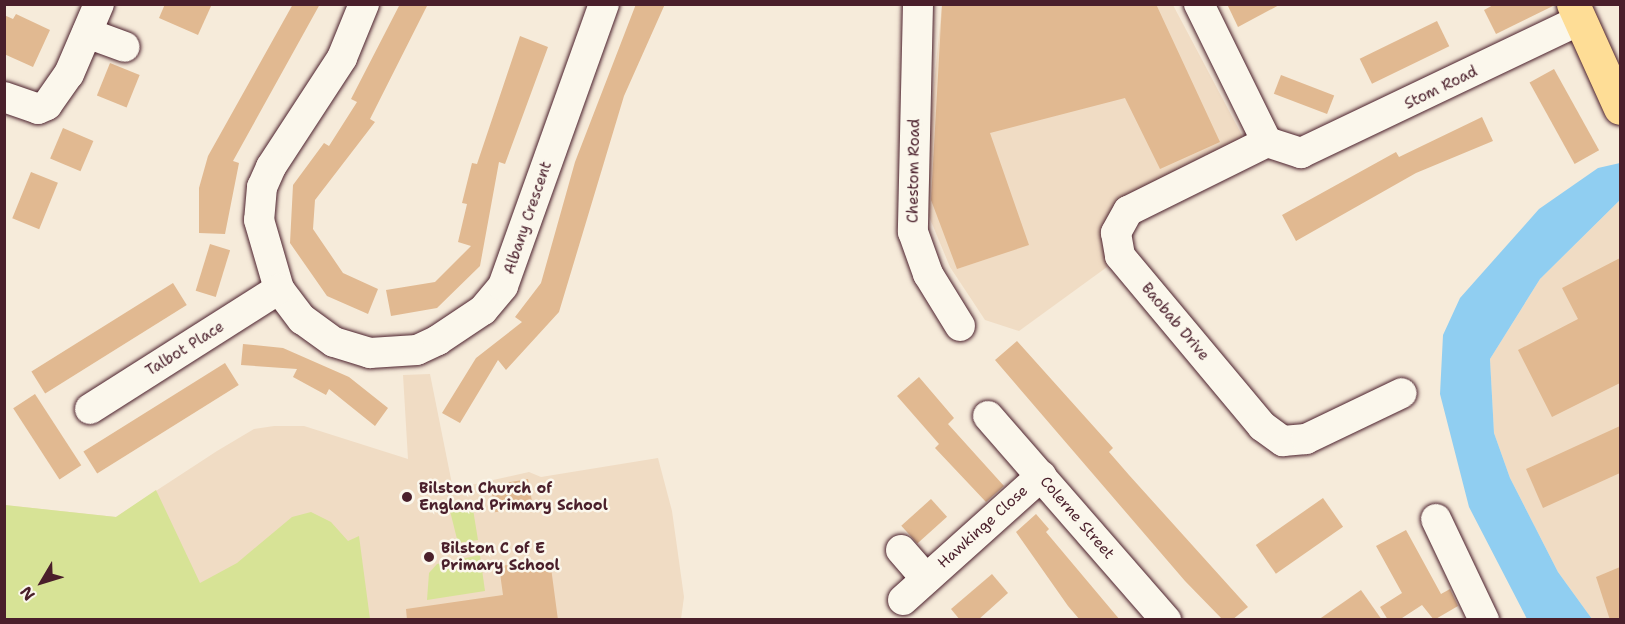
<!DOCTYPE html>
<style>
body{margin:0}
#map{position:relative;width:1625px;height:624px;overflow:hidden;background:#f6ebda;font-family:"Shantell Sans",sans-serif}
div>[style]{position:absolute}
[style*='--x']{left:calc(var(--x)*1px);top:calc(var(--y)*1px);width:calc(var(--w)*1px);rotate:calc(var(--a)*1deg)}
.built>*{inset:0;background:#f0dcc4}
.green>*{inset:0;background:#d7e396}
.water>*{inset:0;background:#90cef1}
.building>*{inset:0;background:#e1b991;transform-origin:0 0}
.roads{filter:drop-shadow(0 0 2px #4a1f2b) drop-shadow(0 0 2px #4a1f2b)}
.minor>*{height:30px;margin:-15px;padding:0 15px;transform-origin:15px;border-radius:15px;background:#fbf7ec}
.major>*{height:33px;margin:-16.5px;padding:0 16.5px;transform-origin:16.5px;border-radius:16.5px;background:#fedd96}
.dots>*{width:16px;height:16px;translate:-50% -50%;box-sizing:border-box;border:3px solid #fbf7ec;border-radius:50%}
span{translate:-50% -50%;white-space:nowrap;text-align:center;line-height:1.15;-webkit-text-stroke:5px #fbf7ec;paint-order:stroke}
.street-label{font-size:15px;color:#4a1f2b}
.poi-label{font-size:15px;color:#4a1f2b;font-weight:700}
.left{translate:0 -50%;text-align:left}
.frame{position:absolute;inset:0;border:6px solid #4a1f2b;pointer-events:none}
.north{position:absolute;left:12px;top:552px;width:60px;height:60px;-webkit-text-stroke:4px #fbf7ec;paint-order:stroke;rotate:232deg;font-size:16px;font-weight:700;line-height:24px;text-align:center;color:#4a1f2b}
.north::after{content:'';display:block;margin:auto;width:21px;height:27px;background:#4a1f2b;clip-path:polygon(50% 0,100% 100%,50% 72%,0 100%)}
</style>
<div id="map">
<div class="built">
<i style="clip-path:polygon(942px 5px,1173px 5px,1245px 141px,1103px 239px,1107px 267px,1019px 331px,985px 320px,950px 267px,928px 214px,924px 183px)"></i>
<i style="clip-path:polygon(1620px 200px,1620px 619px,1592px 619px,1558px 572px,1510px 478px,1494px 433px,1490px 359px,1540px 279px)"></i>
<i style="clip-path:polygon(430px 374px,453px 489px,529px 472px,541px 477px,658px 458px,672px 511px,684px 597px,681px 619px,5px 619px,4px 505px,116px 517px,217px 451px,254px 429px,274px 426px,304px 426px,408px 459px,403px 375px)"></i>
</div>
<div class="green">
<i style="clip-path:polygon(156px 490px,200px 583px,237px 563px,292px 517px,311px 512px,331px 522px,348px 541px,359px 536px,370px 619px,5px 619px,5px 505px,116px 517px)"></i>
<i style="clip-path:polygon(458px 500px,472px 503px,478px 540px,458px 543px,448px 503px)"></i>
<i style="clip-path:polygon(480px 555px,485px 591px,427px 600px,429px 573px,437px 564px)"></i>
</div>
<div class="water">
<i style="clip-path:polygon(1620px 163px,1620px 200px,1540px 279px,1490px 359px,1494px 433px,1510px 478px,1558px 572px,1592px 619px,1527px 619px,1469px 507px,1440px 394px,1443px 335px,1460px 298px,1539px 209px,1598px 168px)"></i>
</div>
<div class="building">
<i style="clip-path:polygon(165px 4px,212px 4px,198px 35px,159px 18px)"></i>
<i style="clip-path:polygon(293px 4px,320px 4px,233px 161px,239px 163px,225px 234px,199px 233px,199px 188px,208px 156px)"></i>
<i style="clip-path:polygon(400px 4px,428px 4px,370px 119px,375px 122px,315px 200px,313px 229px,343px 273px,378px 289px,368px 314px,327px 296px,290px 243px,293px 185px,324px 143px,329px 146px,357px 102px,351px 99px)"></i>
<i style="clip-path:polygon(636px 4px,665px 4px,624px 96px,559px 312px,506px 370px,498px 360px,460px 423px,442px 413px,476px 358px,522px 322px,515px 317px,541px 283px,575px 162px)"></i>
<i style="clip-path:polygon(942px 4px,1156px 4px,1220px 142px,1160px 169px,1125px 98px,990px 133px,1029px 245px,957px 269px,931px 200px)"></i>
<i style="clip-path:polygon(1227px 4px,1281px 4px,1238px 27px)"></i>
<i style="clip-path:polygon(1495px 4px,1555px 4px,1555px 5px,1496px 34px,1484px 10px)"></i>
<i style="clip-path:polygon(16px 14px,50px 30px,33px 67px,4px 54px,4px 15px,13px 19px)"></i>
<i style="left:1437px;top:21px;width:28px;height:86px;rotate:64deg"></i>
<i style="clip-path:polygon(520px 36px,548px 47px,505px 164px,499px 162px,480px 266px,437px 308px,391px 316px,386px 290px,435px 282px,471px 246px,458px 242px,467px 204px,462px 203px,472px 163px,477px 164px)"></i>
<i style="left:110px;top:63px;width:32px;height:35px;rotate:22deg"></i>
<i style="left:1554px;top:69px;width:93px;height:28px;rotate:61deg"></i>
<i style="left:1281px;top:75px;width:57px;height:20px;rotate:21deg"></i>
<i style="clip-path:polygon(1482px 117px,1493px 141px,1416px 173px,1296px 241px,1282px 215px,1396px 152px,1399px 157px)"></i>
<i style="left:63px;top:128px;width:33px;height:33px;rotate:23deg"></i>
<i style="left:31px;top:172px;width:29px;height:50px;rotate:22deg"></i>
<i style="left:210px;top:244px;width:21px;height:49px;rotate:17deg"></i>
<i style="clip-path:polygon(1620px 258px,1620px 383px,1552px 417px,1518px 350px,1578px 319px,1562px 288px)"></i>
<i style="left:173px;top:283px;width:26px;height:167px;rotate:58deg"></i>
<i style="clip-path:polygon(1017px 341px,1113px 448px,1109px 452px,1129px 475px,1248px 607px,1232px 620px,1223px 620px,1185px 581px,995px 360px)"></i>
<i style="clip-path:polygon(243px 344px,283px 348px,349px 377px,388px 408px,375px 426px,329px 389px,326px 395px,293px 377px,297px 369px,241px 365px)"></i>
<i style="left:225px;top:363px;width:26px;height:167px;rotate:58deg"></i>
<i style="clip-path:polygon(919px 377px,954px 418px,948px 424px,1004px 486px,986px 502px,935px 448px,939px 444px,897px 396px)"></i>
<i style="left:35px;top:394px;width:85px;height:26px;rotate:57deg"></i>
<i style="clip-path:polygon(1620px 426px,1620px 473px,1543px 508px,1526px 469px)"></i>
<i style="left:528px;top:479px;width:27px;height:38px;rotate:80deg"></i>
<i style="left:1323px;top:498px;width:35px;height:82px;rotate:55deg"></i>
<i style="left:931px;top:499px;width:24px;height:40px;rotate:48deg"></i>
<i style="clip-path:polygon(1036px 514px,1049px 529px,1046px 532px,1120px 620px,1080px 620px,1068px 606px,1016px 532px)"></i>
<i style="clip-path:polygon(1406px 530px,1441px 594px,1450px 589px,1458px 606px,1434px 620px,1422px 605px,1399px 620px,1388px 620px,1380px 607px,1402px 593px,1376px 546px)"></i>
<i style="clip-path:polygon(550px 560px,558px 620px,407px 620px,406px 609px,503px 595px,499px 566px)"></i>
<i style="clip-path:polygon(1620px 567px,1620px 620px,1610px 620px,1596px 577px)"></i>
<i style="clip-path:polygon(992px 574px,1008px 593px,978px 620px,960px 620px,951px 609px)"></i>
<i style="clip-path:polygon(1361px 590px,1382px 620px,1318px 620px)"></i>
</div>
<div class="roads">
<div class="minor">
<i style="--x:364;--y:4;--w:58;--a:112.2"></i>
<i style="--x:342;--y:58;--w:130;--a:123.1"></i>
<i style="--x:271;--y:167;--w:22;--a:114"></i>
<i style="--x:262;--y:187;--w:33;--a:95"></i>
<i style="--x:259;--y:220;--w:72;--a:73.8"></i>
<i style="--x:279;--y:289;--w:38;--a:53"></i>
<i style="--x:302;--y:319;--w:39;--a:36"></i>
<i style="--x:334;--y:342;--w:38;--a:17"></i>
<i style="--x:370;--y:353;--w:47;--a:-3.7"></i>
<i style="--x:417;--y:350;--w:23;--a:-25"></i>
<i style="--x:438;--y:340;--w:54;--a:-33.7"></i>
<i style="--x:483;--y:310;--w:31;--a:-50"></i>
<i style="--x:503;--y:286;--w:300;--a:-70.3"></i>
<i style="--x:918;--y:4;--w:228;--a:91.3"></i>
<i style="--x:913;--y:232;--w:45;--a:70.3"></i>
<i style="--x:928;--y:274;--w:61;--a:58.4"></i>
<i style="--x:1199;--y:4;--w:154;--a:63.8"></i>
<i style="--x:1267;--y:142;--w:36;--a:18"></i>
<i style="--x:1301;--y:153;--w:309;--a:-25.5"></i>
<i style="--x:87;--y:33;--w:40;--a:20.2"></i>
<i style="--x:4;--y:97;--w:36;--a:19"></i>
<i style="--x:38;--y:109;--w:10;--a:-24"></i>
<i style="--x:47;--y:105;--w:38;--a:-55"></i>
<i style="--x:69;--y:74;--w:76;--a:-66.8"></i>
<i style="--x:1267;--y:142;--w:155;--a:153.6"></i>
<i style="--x:1128;--y:211;--w:25;--a:119"></i>
<i style="--x:1116;--y:233;--w:23;--a:80"></i>
<i style="--x:1120;--y:256;--w:222;--a:50.1"></i>
<i style="--x:1262;--y:426;--w:26;--a:36"></i>
<i style="--x:1283;--y:441;--w:23;--a:-5"></i>
<i style="--x:1306;--y:439;--w:106;--a:-25.6"></i>
<i style="--x:90;--y:409;--w:224;--a:-32.4"></i>
<i style="--x:988;--y:416;--w:271;--a:48.9"></i>
<i style="--x:1436;--y:519;--w:112;--a:64.6"></i>
<i style="--x:901;--y:550;--w:38;--a:49"></i>
<i style="--x:903;--y:600;--w:186;--a:-41.9"></i>
</div>
<div class="major">
<i style="--x:1573;--y:4;--w:114;--a:65.7"></i>
</div>
</div>
<div class="dots">
<i style="left:407px;top:497px;background:#4a1f2b"></i>
<i style="left:429px;top:557px;background:#4a1f2b"></i>
</div>
<div class="street-label">
<span style="left:1441px;top:88px;rotate:-26deg">Stom Road</span>
<span style="left:914px;top:171px;rotate:-89deg">Chestom Road</span>
<span style="left:528px;top:218px;rotate:-71deg">Albany Crescent</span>
<span style="left:1175px;top:322px;rotate:50deg">Baobab Drive</span>
<span style="left:185px;top:349px;rotate:-32deg">Talbot Place</span>
<span style="left:1077px;top:518px;rotate:49deg">Colerne Street</span>
<span style="left:983px;top:527px;rotate:-42deg">Hawkinge Close</span>
</div>
<div class="poi-label">
<span class="left" style="left:419px;top:497px">Bilston Church of<br>England Primary School</span>
<span class="left" style="left:441px;top:557px">Bilston C of E<br>Primary School</span>
</div>
<div class="frame"></div>
<div class="north">N</div>
</div>
